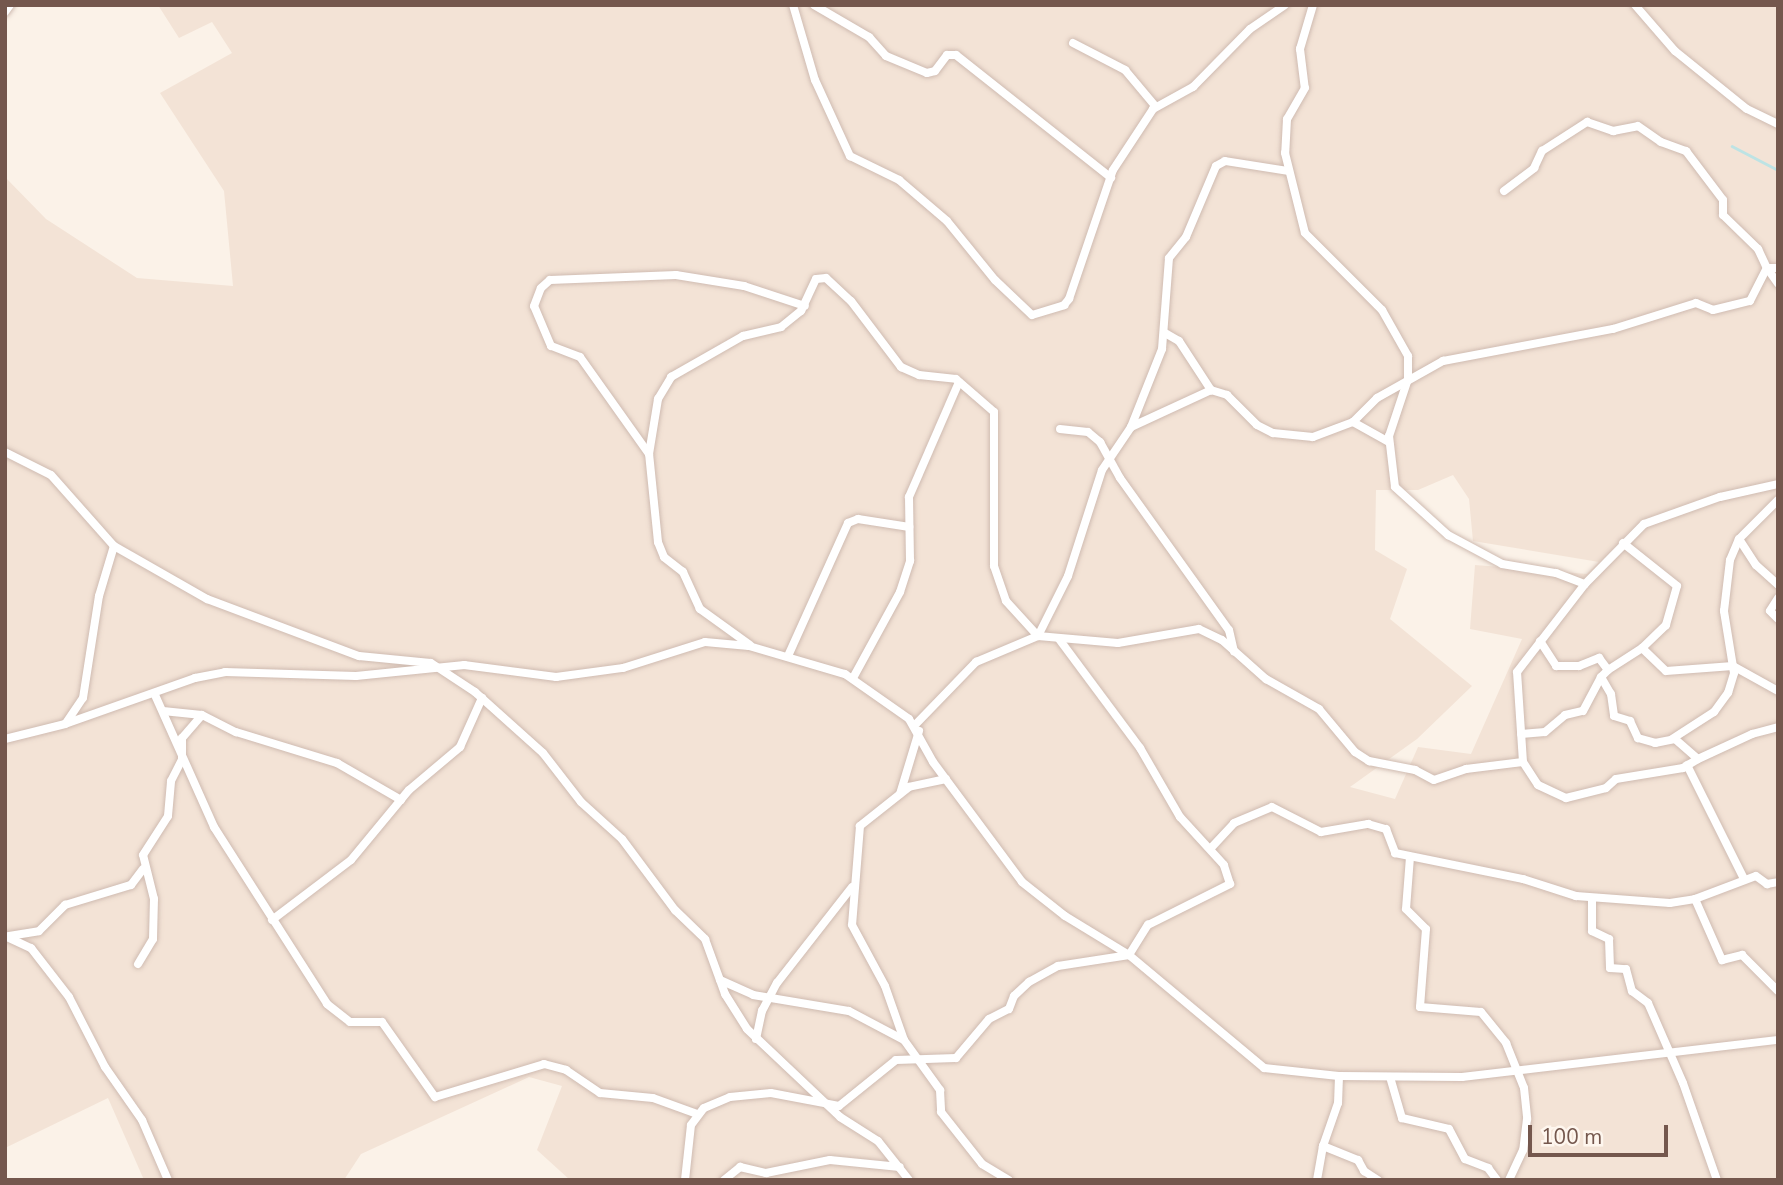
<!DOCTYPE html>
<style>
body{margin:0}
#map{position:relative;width:1783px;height:1185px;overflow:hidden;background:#fbf2e8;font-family:"Nunito Sans",sans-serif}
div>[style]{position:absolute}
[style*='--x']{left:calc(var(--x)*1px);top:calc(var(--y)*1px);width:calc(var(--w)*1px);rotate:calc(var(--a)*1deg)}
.residential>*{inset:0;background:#f3e3d6}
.stream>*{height:2.5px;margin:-1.25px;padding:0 1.25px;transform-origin:1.25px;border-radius:1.25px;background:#bde3e4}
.roads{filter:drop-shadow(0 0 2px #cfbbb1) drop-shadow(0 0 2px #cfbbb1)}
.minor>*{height:8px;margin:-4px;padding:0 4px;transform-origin:4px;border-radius:4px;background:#fff}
span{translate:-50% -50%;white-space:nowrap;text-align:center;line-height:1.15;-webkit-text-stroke:7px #fef6ee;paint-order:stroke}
.frame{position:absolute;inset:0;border:7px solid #74574d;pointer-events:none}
.scale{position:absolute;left:1528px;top:1125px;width:140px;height:32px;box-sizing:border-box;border:4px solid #74574d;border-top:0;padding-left:9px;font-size:21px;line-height:24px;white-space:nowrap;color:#74574d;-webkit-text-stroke:5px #fef6ee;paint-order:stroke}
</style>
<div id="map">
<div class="residential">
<i style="clip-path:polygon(evenodd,158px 5px,1778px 5px,1778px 1180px,570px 1180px,537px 1150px,562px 1086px,529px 1077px,361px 1154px,344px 1180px,144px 1180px,108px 1098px,5px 1148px,5px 177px,46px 219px,137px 278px,233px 286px,224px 191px,160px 93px,232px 53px,212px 22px,179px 38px,158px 5px,1453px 475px,1469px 499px,1473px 541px,1599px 562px,1587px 574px,1475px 565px,1470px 629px,1522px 639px,1471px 754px,1418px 747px,1395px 799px,1350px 787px,1417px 739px,1472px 686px,1390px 619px,1407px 569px,1375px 550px,1376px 490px,1418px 490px,1453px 475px)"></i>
</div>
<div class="stream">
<i style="--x:1732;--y:146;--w:52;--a:27.6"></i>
</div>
<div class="roads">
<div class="minor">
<i style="--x:793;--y:5;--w:78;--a:73.7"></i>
<i style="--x:815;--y:80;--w:84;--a:65.3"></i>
<i style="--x:850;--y:156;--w:55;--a:26.1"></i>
<i style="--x:899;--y:180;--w:63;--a:40.5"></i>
<i style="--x:947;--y:221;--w:76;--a:50.9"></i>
<i style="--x:995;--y:280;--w:51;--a:43.4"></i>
<i style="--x:1032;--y:315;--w:34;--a:-17"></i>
<i style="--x:1064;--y:305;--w:8;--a:-50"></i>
<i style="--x:1069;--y:299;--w:136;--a:-71.2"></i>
<i style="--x:1113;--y:170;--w:73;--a:-56.7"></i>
<i style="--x:1153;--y:109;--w:46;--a:-28.8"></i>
<i style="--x:1193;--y:87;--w:81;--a:-45.5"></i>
<i style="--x:1250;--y:29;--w:42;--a:-34.4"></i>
<i style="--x:814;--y:5;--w:64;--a:30.2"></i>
<i style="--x:869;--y:37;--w:25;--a:48"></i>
<i style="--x:886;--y:56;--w:44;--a:22.5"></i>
<i style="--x:927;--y:73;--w:8;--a:-14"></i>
<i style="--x:935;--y:71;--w:20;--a:-53"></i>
<i style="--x:947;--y:55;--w:9;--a:0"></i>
<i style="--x:956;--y:55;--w:198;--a:38.4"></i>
<i style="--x:1313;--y:5;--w:46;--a:106.5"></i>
<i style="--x:1300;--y:49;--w:39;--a:83"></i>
<i style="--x:1305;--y:88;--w:36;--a:120"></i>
<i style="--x:1287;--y:119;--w:34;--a:93"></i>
<i style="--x:1285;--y:153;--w:82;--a:76"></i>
<i style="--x:1305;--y:233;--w:109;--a:45"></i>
<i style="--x:1382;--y:310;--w:53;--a:60.5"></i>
<i style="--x:1408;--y:356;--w:23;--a:90"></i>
<i style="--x:1408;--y:379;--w:60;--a:108.4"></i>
<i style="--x:1389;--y:436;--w:51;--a:83.3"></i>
<i style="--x:1395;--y:487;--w:72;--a:42.2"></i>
<i style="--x:1448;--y:535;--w:61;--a:28.2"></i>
<i style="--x:1502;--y:564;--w:55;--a:9.5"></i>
<i style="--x:1556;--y:573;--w:31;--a:21"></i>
<i style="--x:1635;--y:5;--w:61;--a:49"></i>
<i style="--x:1675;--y:51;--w:92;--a:38.9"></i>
<i style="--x:1747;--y:109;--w:34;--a:26"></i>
<i style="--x:5;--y:12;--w:9;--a:-54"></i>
<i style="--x:1073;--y:43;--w:59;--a:27.4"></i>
<i style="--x:1125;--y:70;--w:48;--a:50"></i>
<i style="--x:1504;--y:191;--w:38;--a:-37"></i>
<i style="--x:1534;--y:168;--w:19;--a:-65"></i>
<i style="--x:1542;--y:151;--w:54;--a:-32.8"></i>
<i style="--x:1587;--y:122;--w:28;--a:19"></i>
<i style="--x:1613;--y:131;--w:25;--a:-11"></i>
<i style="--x:1638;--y:126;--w:28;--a:35"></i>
<i style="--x:1661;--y:142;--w:27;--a:20"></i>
<i style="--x:1686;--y:151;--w:61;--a:52.9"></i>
<i style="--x:1723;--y:200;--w:15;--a:90"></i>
<i style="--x:1723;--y:215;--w:49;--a:44.2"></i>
<i style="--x:1758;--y:249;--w:21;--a:65"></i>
<i style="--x:1767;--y:268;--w:11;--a:0"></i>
<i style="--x:1767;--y:268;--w:19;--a:55"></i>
<i style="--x:1165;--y:333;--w:16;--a:30"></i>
<i style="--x:1179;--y:341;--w:59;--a:56.9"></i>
<i style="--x:1353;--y:422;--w:34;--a:-45"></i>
<i style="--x:1377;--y:398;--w:76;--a:-29.3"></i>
<i style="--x:1443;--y:361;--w:173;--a:-10.7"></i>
<i style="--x:1613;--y:329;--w:87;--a:-17.4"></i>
<i style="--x:1696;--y:303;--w:18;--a:22"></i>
<i style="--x:1713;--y:310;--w:38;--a:-14"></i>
<i style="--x:1750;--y:301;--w:37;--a:-63"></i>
<i style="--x:1131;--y:427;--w:84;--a:-68.3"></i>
<i style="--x:1162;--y:349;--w:91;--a:-85.6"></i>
<i style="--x:1169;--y:258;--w:27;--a:-51"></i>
<i style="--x:1186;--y:237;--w:77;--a:-67.1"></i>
<i style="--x:1216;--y:166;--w:10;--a:-29"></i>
<i style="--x:1225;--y:161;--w:64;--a:9"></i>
<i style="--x:1060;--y:429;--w:28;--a:6"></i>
<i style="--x:1088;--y:432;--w:16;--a:40"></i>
<i style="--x:1100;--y:442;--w:41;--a:60.9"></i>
<i style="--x:1120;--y:478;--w:187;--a:54.4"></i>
<i style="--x:1229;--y:630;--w:22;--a:77"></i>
<i style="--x:5;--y:452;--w:51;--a:26.6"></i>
<i style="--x:51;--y:475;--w:95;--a:48.4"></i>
<i style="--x:114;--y:546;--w:107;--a:29.7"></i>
<i style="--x:207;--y:599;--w:162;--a:20.6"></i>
<i style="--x:359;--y:656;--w:72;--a:5.6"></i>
<i style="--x:431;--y:663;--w:53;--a:33.4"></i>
<i style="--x:475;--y:692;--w:91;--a:41.9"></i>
<i style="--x:543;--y:753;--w:62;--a:52.2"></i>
<i style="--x:581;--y:802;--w:55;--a:42.1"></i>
<i style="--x:622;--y:839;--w:89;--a:53.3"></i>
<i style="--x:675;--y:910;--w:42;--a:44"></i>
<i style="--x:705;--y:939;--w:59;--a:70"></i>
<i style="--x:725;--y:994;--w:41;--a:57.8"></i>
<i style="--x:747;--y:1029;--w:128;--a:43.4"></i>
<i style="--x:840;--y:1117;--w:45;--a:32.3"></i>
<i style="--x:878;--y:1141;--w:50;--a:51.5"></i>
<i style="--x:649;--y:454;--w:56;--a:-80.7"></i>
<i style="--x:658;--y:399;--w:26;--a:-59"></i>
<i style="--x:671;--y:377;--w:83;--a:-29.7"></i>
<i style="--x:743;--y:336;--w:39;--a:-13"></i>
<i style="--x:781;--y:327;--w:26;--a:-39"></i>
<i style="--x:801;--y:311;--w:35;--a:-65"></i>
<i style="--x:816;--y:279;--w:10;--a:-6"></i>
<i style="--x:826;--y:278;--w:34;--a:43"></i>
<i style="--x:851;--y:301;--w:83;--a:52.9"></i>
<i style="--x:901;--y:367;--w:20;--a:24"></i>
<i style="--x:919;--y:375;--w:37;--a:6"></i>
<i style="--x:956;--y:379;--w:50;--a:41"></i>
<i style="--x:994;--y:412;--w:154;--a:90"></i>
<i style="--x:994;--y:566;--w:37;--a:71"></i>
<i style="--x:1006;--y:601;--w:47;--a:47.6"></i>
<i style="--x:1038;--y:636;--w:67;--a:-63.4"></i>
<i style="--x:1068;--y:576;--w:111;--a:-72.2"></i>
<i style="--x:1102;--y:470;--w:52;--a:-56"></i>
<i style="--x:1131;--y:427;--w:88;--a:-24.8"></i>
<i style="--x:1211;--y:390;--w:17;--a:17"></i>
<i style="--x:1227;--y:395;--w:42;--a:45"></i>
<i style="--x:1257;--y:425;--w:18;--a:27"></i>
<i style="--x:1273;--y:433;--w:40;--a:5.7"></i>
<i style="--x:1313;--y:437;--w:43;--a:-20.6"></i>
<i style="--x:1353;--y:422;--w:41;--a:29.1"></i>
<i style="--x:1739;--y:539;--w:31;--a:57"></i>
<i style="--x:1756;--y:565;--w:30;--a:42"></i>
<i style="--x:1623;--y:543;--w:69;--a:38.5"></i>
<i style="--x:1677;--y:586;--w:41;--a:105.8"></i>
<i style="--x:1666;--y:625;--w:33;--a:136"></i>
<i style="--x:1778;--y:598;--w:15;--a:122"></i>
<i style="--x:1770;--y:611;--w:11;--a:45"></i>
<i style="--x:1540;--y:641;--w:30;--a:57"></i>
<i style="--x:1556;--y:666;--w:23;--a:0"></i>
<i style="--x:1579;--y:666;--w:22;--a:-22"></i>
<i style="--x:1599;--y:658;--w:15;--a:53"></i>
<i style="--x:1608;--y:670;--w:40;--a:-32.9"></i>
<i style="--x:1642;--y:648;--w:33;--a:44"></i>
<i style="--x:1666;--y:671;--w:67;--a:-4.3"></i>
<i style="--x:1733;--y:666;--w:51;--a:29.1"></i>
<i style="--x:750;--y:645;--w:62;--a:-144.2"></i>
<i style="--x:700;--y:609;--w:41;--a:-114.7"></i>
<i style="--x:683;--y:572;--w:24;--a:-142"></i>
<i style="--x:664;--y:557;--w:16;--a:-112"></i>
<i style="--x:658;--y:542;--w:88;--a:-95.8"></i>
<i style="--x:649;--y:454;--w:119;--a:-125.4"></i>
<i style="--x:580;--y:357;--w:31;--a:-159"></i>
<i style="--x:551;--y:346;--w:43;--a:-113"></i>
<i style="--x:534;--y:306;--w:19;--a:-69"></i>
<i style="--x:541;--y:288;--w:12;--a:-42"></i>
<i style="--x:550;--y:280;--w:126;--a:-2.3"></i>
<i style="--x:676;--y:275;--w:69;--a:9.2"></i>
<i style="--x:744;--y:286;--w:64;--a:18.2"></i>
<i style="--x:788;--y:656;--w:146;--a:-65.7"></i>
<i style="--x:848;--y:523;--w:11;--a:-22"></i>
<i style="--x:858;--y:519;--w:52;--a:8.9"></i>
<i style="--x:1608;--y:670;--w:10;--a:135"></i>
<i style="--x:1601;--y:677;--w:20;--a:60"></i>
<i style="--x:1611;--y:694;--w:22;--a:82"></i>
<i style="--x:1614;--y:716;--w:17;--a:17"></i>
<i style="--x:1630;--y:721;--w:19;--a:65"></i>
<i style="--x:1638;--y:738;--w:18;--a:16"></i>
<i style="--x:1655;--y:743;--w:20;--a:-11"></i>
<i style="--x:1675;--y:739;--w:30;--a:41"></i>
<i style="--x:1698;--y:759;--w:60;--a:-24.8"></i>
<i style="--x:1752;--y:734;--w:27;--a:-15"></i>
<i style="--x:853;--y:678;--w:98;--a:-61.3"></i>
<i style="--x:900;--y:592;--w:33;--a:-72"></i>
<i style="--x:910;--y:561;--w:64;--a:-90.9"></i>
<i style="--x:909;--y:497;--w:125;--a:-66.5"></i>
<i style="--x:155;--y:695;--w:145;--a:65.9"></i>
<i style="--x:214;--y:827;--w:210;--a:57.4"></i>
<i style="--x:327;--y:1004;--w:29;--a:38"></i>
<i style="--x:350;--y:1022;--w:32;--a:0"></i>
<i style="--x:382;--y:1022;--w:92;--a:54.8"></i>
<i style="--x:435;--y:1097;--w:114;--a:-16.8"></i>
<i style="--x:544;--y:1064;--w:23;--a:15"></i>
<i style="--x:566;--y:1070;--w:41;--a:34.1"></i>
<i style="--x:600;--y:1093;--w:53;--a:5.4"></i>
<i style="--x:653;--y:1098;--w:47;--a:20"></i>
<i style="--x:163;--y:711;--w:39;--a:6"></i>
<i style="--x:202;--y:715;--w:38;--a:27"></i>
<i style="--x:236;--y:732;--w:106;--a:17.1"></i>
<i style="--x:337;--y:763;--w:74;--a:30"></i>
<i style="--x:66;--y:723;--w:30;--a:-56"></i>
<i style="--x:83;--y:698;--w:103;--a:-81.1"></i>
<i style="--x:99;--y:596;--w:52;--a:-73.3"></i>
<i style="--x:915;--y:725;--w:88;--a:-45.9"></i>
<i style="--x:976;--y:662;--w:67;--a:-22.8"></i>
<i style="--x:1038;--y:636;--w:80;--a:5"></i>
<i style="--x:1118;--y:643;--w:82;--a:-9.8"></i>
<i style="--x:1199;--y:629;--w:25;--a:26"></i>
<i style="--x:1222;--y:640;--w:59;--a:41.6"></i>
<i style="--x:1266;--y:679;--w:61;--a:29.5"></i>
<i style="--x:1319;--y:709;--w:56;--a:50.1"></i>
<i style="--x:1355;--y:752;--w:17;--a:33"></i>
<i style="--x:1369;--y:761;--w:47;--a:11.1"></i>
<i style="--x:1415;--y:770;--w:21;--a:28"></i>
<i style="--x:1434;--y:780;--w:34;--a:-19"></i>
<i style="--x:1466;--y:769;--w:57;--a:-7"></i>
<i style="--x:1523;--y:762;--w:90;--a:-93.8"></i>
<i style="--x:1517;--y:672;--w:111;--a:-52.3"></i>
<i style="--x:1585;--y:584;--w:84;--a:-45.5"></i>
<i style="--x:1644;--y:524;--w:81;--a:-19.6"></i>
<i style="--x:1720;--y:497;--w:59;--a:-12.6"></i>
<i style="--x:1521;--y:734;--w:24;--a:-5"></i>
<i style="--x:1545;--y:732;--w:26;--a:-40"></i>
<i style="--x:1565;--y:715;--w:18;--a:-13"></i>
<i style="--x:1583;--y:711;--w:38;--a:-62"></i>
<i style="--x:5;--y:739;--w:62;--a:-14"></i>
<i style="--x:65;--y:724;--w:138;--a:-19.5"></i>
<i style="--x:195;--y:678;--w:31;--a:-11"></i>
<i style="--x:225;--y:672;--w:131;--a:1.7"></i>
<i style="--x:356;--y:676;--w:109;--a:-5.8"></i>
<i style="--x:464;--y:665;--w:93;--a:7.4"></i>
<i style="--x:556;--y:677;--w:68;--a:-7.7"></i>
<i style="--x:623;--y:668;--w:86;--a:-17.6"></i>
<i style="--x:705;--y:642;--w:44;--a:5.2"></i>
<i style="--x:749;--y:646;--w:100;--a:16.3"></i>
<i style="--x:845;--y:674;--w:78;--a:35.1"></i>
<i style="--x:909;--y:719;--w:49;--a:60.8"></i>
<i style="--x:933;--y:762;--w:149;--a:53.4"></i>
<i style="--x:1022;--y:882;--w:55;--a:38.3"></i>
<i style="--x:1065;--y:916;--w:75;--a:31.4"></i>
<i style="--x:1129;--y:955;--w:176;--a:39.9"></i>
<i style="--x:1264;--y:1068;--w:75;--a:6.1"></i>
<i style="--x:1339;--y:1076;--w:123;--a:0.5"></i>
<i style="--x:1462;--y:1077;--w:318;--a:-6.7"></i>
<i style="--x:1672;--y:739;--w:50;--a:-32.7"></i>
<i style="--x:1714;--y:712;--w:24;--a:-54"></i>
<i style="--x:1728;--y:693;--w:21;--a:-73"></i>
<i style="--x:1734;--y:673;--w:63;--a:-99.2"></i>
<i style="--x:1724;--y:611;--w:51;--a:-83.3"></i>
<i style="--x:1730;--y:560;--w:23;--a:-67"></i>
<i style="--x:1739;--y:539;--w:55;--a:-45"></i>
<i style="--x:1523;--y:762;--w:27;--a:57"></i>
<i style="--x:1538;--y:785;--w:31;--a:25"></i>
<i style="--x:1566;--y:798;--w:41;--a:-14"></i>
<i style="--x:1606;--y:788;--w:13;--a:-42"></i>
<i style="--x:1616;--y:779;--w:68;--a:-9.3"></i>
<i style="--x:1683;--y:768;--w:17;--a:-31"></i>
<i style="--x:1687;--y:765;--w:127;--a:63.4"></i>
<i style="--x:946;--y:779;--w:38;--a:168"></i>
<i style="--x:909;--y:787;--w:63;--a:141.5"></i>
<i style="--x:860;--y:826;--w:99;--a:94.6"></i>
<i style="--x:852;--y:925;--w:69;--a:61.6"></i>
<i style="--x:885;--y:986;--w:57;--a:70.6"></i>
<i style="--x:904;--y:1040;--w:62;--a:54.2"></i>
<i style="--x:940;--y:1090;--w:22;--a:87"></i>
<i style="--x:941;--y:1112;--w:66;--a:51.7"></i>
<i style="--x:982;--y:1164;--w:31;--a:31"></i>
<i style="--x:900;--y:794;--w:66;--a:-73.2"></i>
<i style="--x:1211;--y:848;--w:34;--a:-47"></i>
<i style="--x:1234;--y:823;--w:41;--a:-22.8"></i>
<i style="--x:1272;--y:807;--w:55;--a:27"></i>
<i style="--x:1321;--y:832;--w:48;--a:-9.7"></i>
<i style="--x:1368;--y:824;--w:19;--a:16"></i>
<i style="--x:1386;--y:829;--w:26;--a:69"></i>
<i style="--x:1395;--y:853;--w:131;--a:11.5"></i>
<i style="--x:1523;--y:879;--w:56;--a:17.8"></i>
<i style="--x:1576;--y:896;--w:94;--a:4.3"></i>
<i style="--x:1670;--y:903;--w:25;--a:-9"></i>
<i style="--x:1695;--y:899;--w:67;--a:66.1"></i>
<i style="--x:1722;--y:960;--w:21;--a:-14"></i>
<i style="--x:1742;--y:955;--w:51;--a:45"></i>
<i style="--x:1410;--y:857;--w:52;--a:94.4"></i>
<i style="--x:1406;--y:909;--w:28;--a:45"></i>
<i style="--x:1426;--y:929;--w:78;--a:94.4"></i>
<i style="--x:1420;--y:1007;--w:61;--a:4.7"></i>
<i style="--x:1481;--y:1012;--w:40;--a:51"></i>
<i style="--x:1506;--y:1043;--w:48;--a:68.2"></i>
<i style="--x:1524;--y:1088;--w:31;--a:84"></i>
<i style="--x:1527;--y:1119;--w:31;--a:97"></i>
<i style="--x:1523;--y:1150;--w:33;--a:115"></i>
<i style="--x:1592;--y:898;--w:33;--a:90"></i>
<i style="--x:1592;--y:931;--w:19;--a:25"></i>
<i style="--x:1609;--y:939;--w:29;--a:88"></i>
<i style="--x:1610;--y:968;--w:16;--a:4"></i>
<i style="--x:1626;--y:969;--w:23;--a:75"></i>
<i style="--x:1632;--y:991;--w:20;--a:37"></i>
<i style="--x:1648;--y:1003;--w:87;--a:66.4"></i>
<i style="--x:1683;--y:1083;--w:103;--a:70.7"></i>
<i style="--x:1695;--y:899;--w:65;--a:-20.7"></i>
<i style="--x:1756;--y:876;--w:14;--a:36"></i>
<i style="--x:1767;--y:884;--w:11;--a:-10"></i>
<i style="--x:272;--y:920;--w:99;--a:-37.2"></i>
<i style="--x:351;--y:860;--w:91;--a:-50.4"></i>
<i style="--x:409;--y:790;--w:67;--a:-40.1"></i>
<i style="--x:460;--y:747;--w:54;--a:-65.8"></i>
<i style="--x:5;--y:936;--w:29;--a:25"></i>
<i style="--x:31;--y:948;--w:62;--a:52.2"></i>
<i style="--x:69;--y:997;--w:79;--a:62.8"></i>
<i style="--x:105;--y:1067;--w:65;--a:55.1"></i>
<i style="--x:142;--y:1120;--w:65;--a:66.6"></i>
<i style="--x:9;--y:936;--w:30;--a:-9"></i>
<i style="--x:39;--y:931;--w:37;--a:-45"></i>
<i style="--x:65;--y:905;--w:69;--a:-16.9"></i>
<i style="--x:131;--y:885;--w:20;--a:-53"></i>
<i style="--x:138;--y:964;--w:29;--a:-59"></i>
<i style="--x:153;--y:939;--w:40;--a:-88.6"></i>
<i style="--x:154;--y:899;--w:45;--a:-104"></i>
<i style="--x:143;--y:855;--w:46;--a:-57.3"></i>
<i style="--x:168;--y:816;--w:35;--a:-85"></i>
<i style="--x:171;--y:781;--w:25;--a:-63"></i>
<i style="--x:182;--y:759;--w:21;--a:-90"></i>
<i style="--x:182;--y:738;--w:30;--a:-49"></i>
<i style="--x:720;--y:980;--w:36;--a:24"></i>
<i style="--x:753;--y:995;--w:97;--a:9.5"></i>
<i style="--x:849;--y:1011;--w:62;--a:27.8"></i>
<i style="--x:756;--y:1039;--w:29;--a:-78"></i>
<i style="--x:762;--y:1011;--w:32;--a:-62"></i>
<i style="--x:777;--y:983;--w:122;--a:-52"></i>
<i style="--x:1339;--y:1076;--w:27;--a:92"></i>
<i style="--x:1338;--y:1103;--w:46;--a:109.2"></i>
<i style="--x:1323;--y:1146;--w:38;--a:22"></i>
<i style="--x:1358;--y:1160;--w:13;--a:61"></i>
<i style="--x:1364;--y:1171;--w:17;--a:33"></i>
<i style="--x:1390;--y:1077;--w:43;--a:73.7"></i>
<i style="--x:1402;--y:1118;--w:48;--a:13.2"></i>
<i style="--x:1449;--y:1129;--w:34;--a:62"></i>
<i style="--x:1465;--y:1159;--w:25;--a:21"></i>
<i style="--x:1488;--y:1168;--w:15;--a:53"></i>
<i style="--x:685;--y:1180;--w:55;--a:-83.8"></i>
<i style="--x:691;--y:1125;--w:21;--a:-53"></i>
<i style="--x:704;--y:1108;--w:28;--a:-23"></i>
<i style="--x:730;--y:1097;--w:41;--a:-5.6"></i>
<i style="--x:771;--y:1093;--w:69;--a:10.8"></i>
<i style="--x:839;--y:1106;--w:73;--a:-38.9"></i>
<i style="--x:896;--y:1060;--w:60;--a:-1.9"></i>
<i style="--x:956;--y:1058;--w:51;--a:-49.8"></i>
<i style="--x:989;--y:1019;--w:22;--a:-27"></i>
<i style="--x:1009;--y:1009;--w:14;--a:-69"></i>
<i style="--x:1014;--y:996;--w:21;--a:-43"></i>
<i style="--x:1029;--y:982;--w:33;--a:-29"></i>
<i style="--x:1058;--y:966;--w:72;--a:-8.8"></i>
<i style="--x:1129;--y:955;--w:36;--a:-58"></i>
<i style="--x:1148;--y:925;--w:92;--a:-26.6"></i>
<i style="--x:1230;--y:884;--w:20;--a:-108"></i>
<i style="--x:1224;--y:865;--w:65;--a:-132.5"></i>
<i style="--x:1180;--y:817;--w:80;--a:-120.1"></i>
<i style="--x:1140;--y:748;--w:136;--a:-126.6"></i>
<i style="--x:724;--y:1180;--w:21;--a:-39"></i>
<i style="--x:740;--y:1167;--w:27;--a:13"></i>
<i style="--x:766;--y:1173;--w:65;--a:-11.5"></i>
<i style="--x:830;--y:1160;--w:70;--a:5.7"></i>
<i style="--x:1317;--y:1180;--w:35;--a:-80"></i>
</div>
</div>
<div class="frame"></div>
<div class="scale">100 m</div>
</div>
